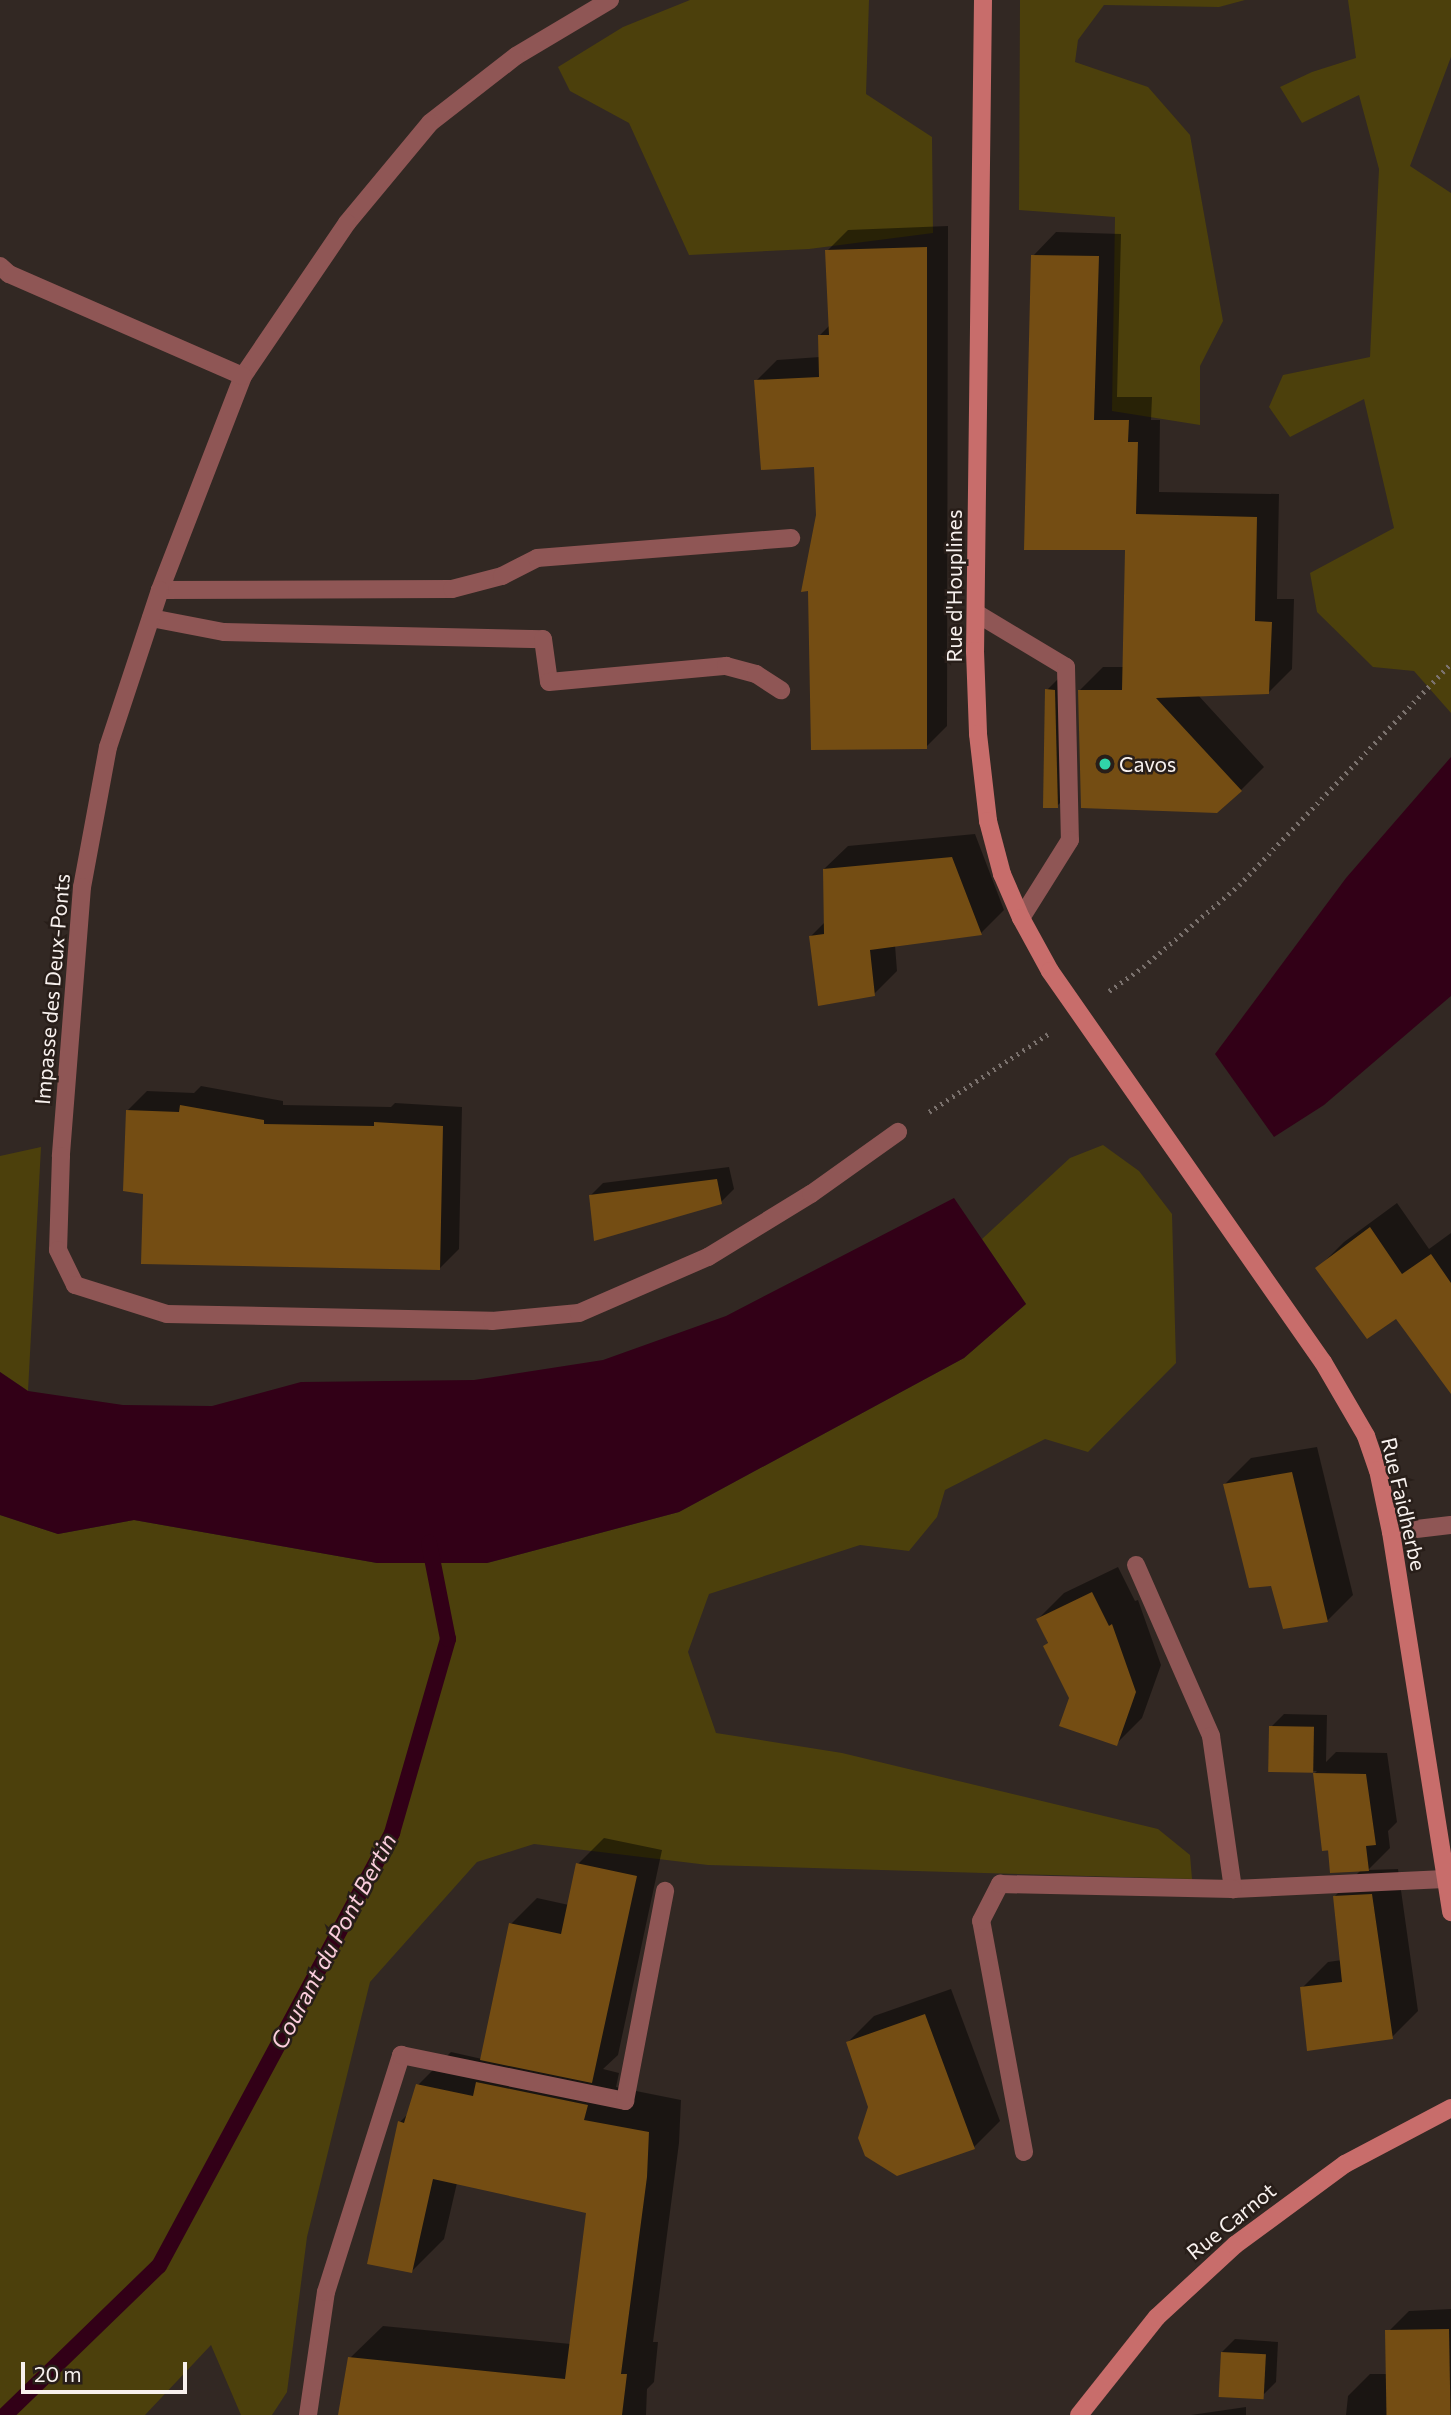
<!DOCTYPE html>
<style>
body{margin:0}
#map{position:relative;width:1451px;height:2415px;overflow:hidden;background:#322823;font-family:Commissioner,sans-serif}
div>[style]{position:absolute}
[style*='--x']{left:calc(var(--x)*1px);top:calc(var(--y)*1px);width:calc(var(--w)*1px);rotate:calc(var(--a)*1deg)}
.green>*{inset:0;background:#4c400c}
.water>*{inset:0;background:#320017}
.shadow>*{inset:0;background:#0007}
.stream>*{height:16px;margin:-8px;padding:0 8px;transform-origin:8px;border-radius:8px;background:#320017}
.building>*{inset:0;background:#744d13;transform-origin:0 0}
.path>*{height:4.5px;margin-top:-2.25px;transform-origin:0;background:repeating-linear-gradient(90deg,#7b726e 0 2px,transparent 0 7px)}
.lane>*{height:18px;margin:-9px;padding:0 9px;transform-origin:9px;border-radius:9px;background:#8f5655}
.street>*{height:18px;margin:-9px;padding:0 9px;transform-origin:9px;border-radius:9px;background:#8f5655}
.secondary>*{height:18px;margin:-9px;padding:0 9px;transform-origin:9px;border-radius:9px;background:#c86d6b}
.dots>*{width:19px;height:19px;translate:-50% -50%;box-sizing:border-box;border:4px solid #281e19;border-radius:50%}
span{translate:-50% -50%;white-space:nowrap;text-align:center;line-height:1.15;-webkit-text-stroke:5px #281e19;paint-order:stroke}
.street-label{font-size:21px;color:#f8f1ee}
.poi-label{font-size:21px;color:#f8f1ee}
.left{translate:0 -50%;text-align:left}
.water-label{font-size:23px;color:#fccedd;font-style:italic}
.scale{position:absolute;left:21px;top:2362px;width:166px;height:32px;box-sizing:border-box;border:4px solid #f8f1ee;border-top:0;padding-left:9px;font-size:21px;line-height:24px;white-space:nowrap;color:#f8f1ee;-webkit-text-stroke:5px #281e19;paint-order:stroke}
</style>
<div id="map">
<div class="green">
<i style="clip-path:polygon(690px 0,869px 0,866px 94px,932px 137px,933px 233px,809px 249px,689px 255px,629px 123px,570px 91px,558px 67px,623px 27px)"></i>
<i style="clip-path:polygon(1020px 0,1245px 0,1219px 7px,1104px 5px,1078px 40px,1075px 62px,1148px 87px,1190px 135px,1223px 321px,1200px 366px,1200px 425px,1112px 411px,1115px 217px,1019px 210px)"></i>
<i style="clip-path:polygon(1348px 0,1451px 0,1451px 57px,1410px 166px,1451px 193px,1451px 713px,1414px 671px,1373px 667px,1317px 612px,1310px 573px,1394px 528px,1364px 399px,1290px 437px,1269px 407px,1283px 375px,1370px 357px,1379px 169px,1359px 95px,1302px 123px,1280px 87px,1312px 72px,1356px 58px)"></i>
<i style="clip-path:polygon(1103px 1145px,1139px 1171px,1172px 1214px,1176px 1363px,1088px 1452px,1045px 1439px,945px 1490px,937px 1517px,909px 1551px,860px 1545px,709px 1594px,688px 1652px,716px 1733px,842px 1753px,1158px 1829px,1190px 1855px,1192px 1879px,708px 1865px,534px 1844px,477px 1862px,370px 1982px,307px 2237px,287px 2392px,272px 2415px,241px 2415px,211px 2345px,145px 2415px,0 2415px,0 1515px,58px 1534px,134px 1520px,377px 1563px,487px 1563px,679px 1512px,964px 1358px,1026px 1304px,982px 1239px,1070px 1158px)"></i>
<i style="clip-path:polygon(41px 1147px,28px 1391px,0 1372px,0 1156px)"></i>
</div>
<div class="water">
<i style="clip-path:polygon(1451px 757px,1451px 996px,1324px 1105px,1274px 1137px,1215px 1054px,1346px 878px)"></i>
<i style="clip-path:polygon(954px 1198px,1026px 1304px,964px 1358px,679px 1512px,487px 1563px,377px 1563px,134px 1520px,58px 1534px,0 1515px,0 1372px,28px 1391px,123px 1405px,212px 1406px,301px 1382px,474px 1380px,603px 1360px,726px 1316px)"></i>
</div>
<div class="shadow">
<i style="clip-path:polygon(948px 226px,947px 726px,926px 747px,818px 515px,815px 466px,756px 381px,777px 360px,820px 357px,819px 336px,830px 325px,827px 251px,848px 230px)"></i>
<i style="clip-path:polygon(1056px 232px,1121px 234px,1117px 397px,1152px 397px,1151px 420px,1160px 420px,1159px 492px,1279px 494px,1277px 599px,1294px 599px,1292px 669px,1269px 692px,1198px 695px,1264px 767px,1241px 790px,1080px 690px,1103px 667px,1124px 667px,1127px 548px,1033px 256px)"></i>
<i style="clip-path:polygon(1060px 677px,1070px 793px,1057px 806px,1047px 690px)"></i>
<i style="clip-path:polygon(975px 834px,1004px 910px,981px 933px,895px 945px,897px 971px,874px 994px,811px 936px,825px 922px,824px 869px,848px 846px)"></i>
<i style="clip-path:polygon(201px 1086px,283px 1101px,283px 1105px,391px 1107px,395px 1103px,462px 1107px,459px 1249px,439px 1269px,144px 1193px,127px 1111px,147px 1091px,194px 1093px)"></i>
<i style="clip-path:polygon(729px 1167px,734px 1189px,721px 1202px,590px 1196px,603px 1183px)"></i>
<i style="clip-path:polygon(1397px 1203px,1429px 1249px,1451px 1233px,1451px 1350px,1318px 1268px,1344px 1242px)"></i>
<i style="clip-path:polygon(1317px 1447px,1353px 1595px,1327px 1621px,1273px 1584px,1225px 1484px,1251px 1458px)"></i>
<i style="clip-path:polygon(1118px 1567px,1135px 1601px,1138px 1600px,1161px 1665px,1142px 1718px,1116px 1744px,1070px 1698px,1038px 1619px,1064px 1593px)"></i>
<i style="clip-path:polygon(1284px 1714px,1327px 1715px,1326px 1762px,1336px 1752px,1387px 1753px,1397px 1822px,1388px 1831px,1390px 1848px,1368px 1870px,1398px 1869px,1418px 2011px,1392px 2037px,1302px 1988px,1328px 1962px,1342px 1960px,1335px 1896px,1361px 1870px,1314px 1774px,1317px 1771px,1270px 1770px,1271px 1727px)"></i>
<i style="clip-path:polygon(604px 1838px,662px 1850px,618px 2055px,603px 2069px,619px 2073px,616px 2087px,681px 2100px,679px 2143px,653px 2342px,658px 2342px,654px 2382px,647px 2389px,646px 2415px,339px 2415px,350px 2358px,383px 2326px,571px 2344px,588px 2212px,457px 2183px,444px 2239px,412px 2271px,400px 2122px,408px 2114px,418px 2085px,451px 2052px,482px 2059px,511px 1924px,537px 1898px,569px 1905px,578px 1864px)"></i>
<i style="clip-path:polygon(951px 1989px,1000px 2121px,974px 2147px,870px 2107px,848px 2042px,874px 2016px)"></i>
<i style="clip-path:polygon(1451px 2309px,1451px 2415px,1346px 2415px,1348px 2396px,1370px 2374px,1390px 2374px,1387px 2333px,1409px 2311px)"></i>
<i style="clip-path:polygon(1235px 2339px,1278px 2342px,1276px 2382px,1263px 2395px,1222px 2352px)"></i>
<i style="clip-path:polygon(1246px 2407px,1246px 2415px,1191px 2415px)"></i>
</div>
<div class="stream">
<i style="--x:5;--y:2415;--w:214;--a:-44.1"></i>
<i style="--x:159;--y:2266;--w:492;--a:-61.7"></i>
<i style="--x:392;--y:1833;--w:202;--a:-73.9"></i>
<i style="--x:448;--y:1639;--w:98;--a:-101.2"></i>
</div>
<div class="building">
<i style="clip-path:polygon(927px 247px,927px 749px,811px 750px,808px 591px,801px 592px,816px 515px,814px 467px,761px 470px,754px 380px,819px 377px,818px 335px,829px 335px,825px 250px)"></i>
<i style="clip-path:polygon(1031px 255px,1099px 256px,1094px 420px,1129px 420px,1128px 442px,1138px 442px,1136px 514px,1257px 517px,1255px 621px,1272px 622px,1269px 694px,1156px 698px,1242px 791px,1217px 813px,1081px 808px,1078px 690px,1122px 690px,1125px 550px,1024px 550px)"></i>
<i style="clip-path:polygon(1045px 689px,1055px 690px,1058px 808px,1043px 808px)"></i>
<i style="clip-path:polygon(952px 857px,982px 935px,870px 950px,875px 996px,818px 1006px,809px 936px,824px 934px,823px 869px)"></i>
<i style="clip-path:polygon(180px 1105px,264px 1120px,264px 1124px,374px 1126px,374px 1122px,443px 1126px,440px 1270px,141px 1264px,143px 1194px,123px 1191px,126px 1110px,179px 1112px)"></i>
<i style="clip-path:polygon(717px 1179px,722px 1204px,594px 1241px,589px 1195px)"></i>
<i style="clip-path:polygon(1370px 1227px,1402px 1274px,1431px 1254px,1451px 1283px,1451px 1394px,1396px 1319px,1367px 1339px,1315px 1268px)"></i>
<i style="clip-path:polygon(1292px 1472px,1328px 1622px,1283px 1629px,1271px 1586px,1249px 1588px,1223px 1484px)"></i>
<i style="clip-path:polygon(1092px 1592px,1109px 1626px,1112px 1624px,1136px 1692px,1117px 1746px,1059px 1726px,1069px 1698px,1043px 1646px,1048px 1643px,1036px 1619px)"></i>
<i style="left:1269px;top:1726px;width:45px;height:46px;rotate:1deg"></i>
<i style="clip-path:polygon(1313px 1773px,1366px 1774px,1376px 1845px,1366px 1846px,1369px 1871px,1330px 1873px,1328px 1850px,1341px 1849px,1322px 1851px)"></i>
<i style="clip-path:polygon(576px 1863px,637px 1876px,592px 2083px,480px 2060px,509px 1923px,561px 1934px)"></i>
<i style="clip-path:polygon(1372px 1894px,1393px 2039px,1307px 2051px,1300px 1987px,1342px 1982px,1333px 1896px)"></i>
<i style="clip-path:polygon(925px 2014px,975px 2149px,897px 2176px,865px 2156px,858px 2138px,868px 2107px,846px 2042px)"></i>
<i style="clip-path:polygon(476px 2082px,588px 2105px,584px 2120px,649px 2132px,647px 2177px,621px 2374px,627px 2374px,622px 2415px,338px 2415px,348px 2357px,565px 2379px,586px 2213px,433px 2179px,412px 2273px,367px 2264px,398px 2121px,404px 2123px,416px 2084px,473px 2096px)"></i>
<i style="left:1449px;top:2329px;width:86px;height:64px;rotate:89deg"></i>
<i style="left:1221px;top:2352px;width:45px;height:45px;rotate:3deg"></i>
</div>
<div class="path">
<i style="--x:1109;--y:991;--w:42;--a:-35.2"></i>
<i style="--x:1143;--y:967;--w:126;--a:-40.5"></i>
<i style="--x:1239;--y:885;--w:307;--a:-46.3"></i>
<i style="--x:929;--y:1112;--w:142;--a:-33.2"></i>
</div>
<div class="lane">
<i style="--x:160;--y:590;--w:292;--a:-0.2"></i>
<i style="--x:452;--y:589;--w:52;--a:-14.6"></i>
<i style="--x:502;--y:576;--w:39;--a:-27"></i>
<i style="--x:537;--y:558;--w:255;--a:-4.5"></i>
<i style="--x:976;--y:613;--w:105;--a:31"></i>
<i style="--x:1066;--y:667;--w:173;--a:88.7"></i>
<i style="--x:1070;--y:840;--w:92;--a:122.1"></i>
<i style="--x:151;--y:618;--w:74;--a:10.9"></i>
<i style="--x:224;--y:632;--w:319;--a:1.3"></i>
<i style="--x:543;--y:639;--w:43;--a:82.1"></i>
<i style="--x:549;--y:682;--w:178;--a:-5.2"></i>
<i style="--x:726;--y:666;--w:31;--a:15"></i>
<i style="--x:756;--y:674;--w:30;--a:33"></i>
<i style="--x:1136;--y:1565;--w:187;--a:66.3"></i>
<i style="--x:1211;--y:1736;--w:155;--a:81.8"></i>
<i style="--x:1233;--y:1889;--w:212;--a:-2.7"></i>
<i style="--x:1024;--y:2152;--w:235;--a:-100.5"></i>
<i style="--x:981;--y:1921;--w:42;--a:-62.8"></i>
<i style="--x:1000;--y:1884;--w:233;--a:1.2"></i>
<i style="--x:308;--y:2415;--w:124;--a:-81.7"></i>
<i style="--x:326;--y:2292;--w:249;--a:-72.4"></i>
<i style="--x:401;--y:2055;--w:229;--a:11.6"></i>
<i style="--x:625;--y:2101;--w:214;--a:-79.2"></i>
</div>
<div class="street">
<i style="--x:610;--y:0;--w:109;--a:149.2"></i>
<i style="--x:516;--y:56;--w:109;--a:142.1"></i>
<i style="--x:430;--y:123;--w:130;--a:129.7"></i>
<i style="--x:347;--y:223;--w:185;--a:124.2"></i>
<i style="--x:243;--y:376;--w:230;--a:111.2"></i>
<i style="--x:160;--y:590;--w:165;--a:108.3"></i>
<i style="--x:108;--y:747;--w:142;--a:100.5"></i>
<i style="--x:82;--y:887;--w:270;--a:94.5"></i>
<i style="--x:61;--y:1156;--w:94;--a:91.8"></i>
<i style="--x:58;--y:1250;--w:39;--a:64"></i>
<i style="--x:75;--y:1285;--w:96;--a:17.5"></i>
<i style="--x:167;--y:1314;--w:325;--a:1.2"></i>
<i style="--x:492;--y:1321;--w:87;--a:-5.3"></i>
<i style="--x:579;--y:1313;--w:141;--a:-23.5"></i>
<i style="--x:708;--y:1257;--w:121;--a:-31.5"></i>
<i style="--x:811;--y:1194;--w:107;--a:-35.5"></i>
<i style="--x:0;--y:266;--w:12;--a:42"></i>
<i style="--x:9;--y:274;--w:255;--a:23.6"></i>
<i style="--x:1391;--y:1532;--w:60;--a:-6.7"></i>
</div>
<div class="secondary">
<i style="--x:983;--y:0;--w:651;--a:90.7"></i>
<i style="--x:975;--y:651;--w:83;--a:87.9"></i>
<i style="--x:978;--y:734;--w:88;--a:83.4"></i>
<i style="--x:988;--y:821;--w:55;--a:75.2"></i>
<i style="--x:1002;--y:874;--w:48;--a:66.6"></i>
<i style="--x:1021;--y:918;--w:60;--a:61.3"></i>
<i style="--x:1050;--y:971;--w:477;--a:55.1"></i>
<i style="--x:1323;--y:1362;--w:86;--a:59.8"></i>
<i style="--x:1366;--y:1436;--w:36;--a:71"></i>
<i style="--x:1378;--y:1470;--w:63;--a:78.2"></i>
<i style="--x:1391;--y:1532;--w:385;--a:81"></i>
<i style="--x:1079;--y:2415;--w:125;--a:-51.5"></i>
<i style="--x:1157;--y:2317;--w:106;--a:-42.7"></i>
<i style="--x:1235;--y:2245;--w:137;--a:-36.4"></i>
<i style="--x:1345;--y:2164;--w:120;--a:-27.8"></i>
</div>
<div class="dots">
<i style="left:1105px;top:764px;background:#30d4a9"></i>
</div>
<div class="street-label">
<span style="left:954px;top:586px;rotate:-90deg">Rue d'Houplines</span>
<span style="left:52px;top:989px;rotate:-85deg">Impasse des Deux-Ponts</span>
<span style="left:1404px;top:1504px;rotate:77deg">Rue Faidherbe</span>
<span style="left:1231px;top:2221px;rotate:-39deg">Rue Carnot</span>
</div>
<div class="poi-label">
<span class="left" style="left:1119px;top:764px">Cavos</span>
</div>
<div class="water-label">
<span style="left:333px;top:1941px;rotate:-62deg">Courant du Pont Bertin</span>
</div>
<div class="scale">20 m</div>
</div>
